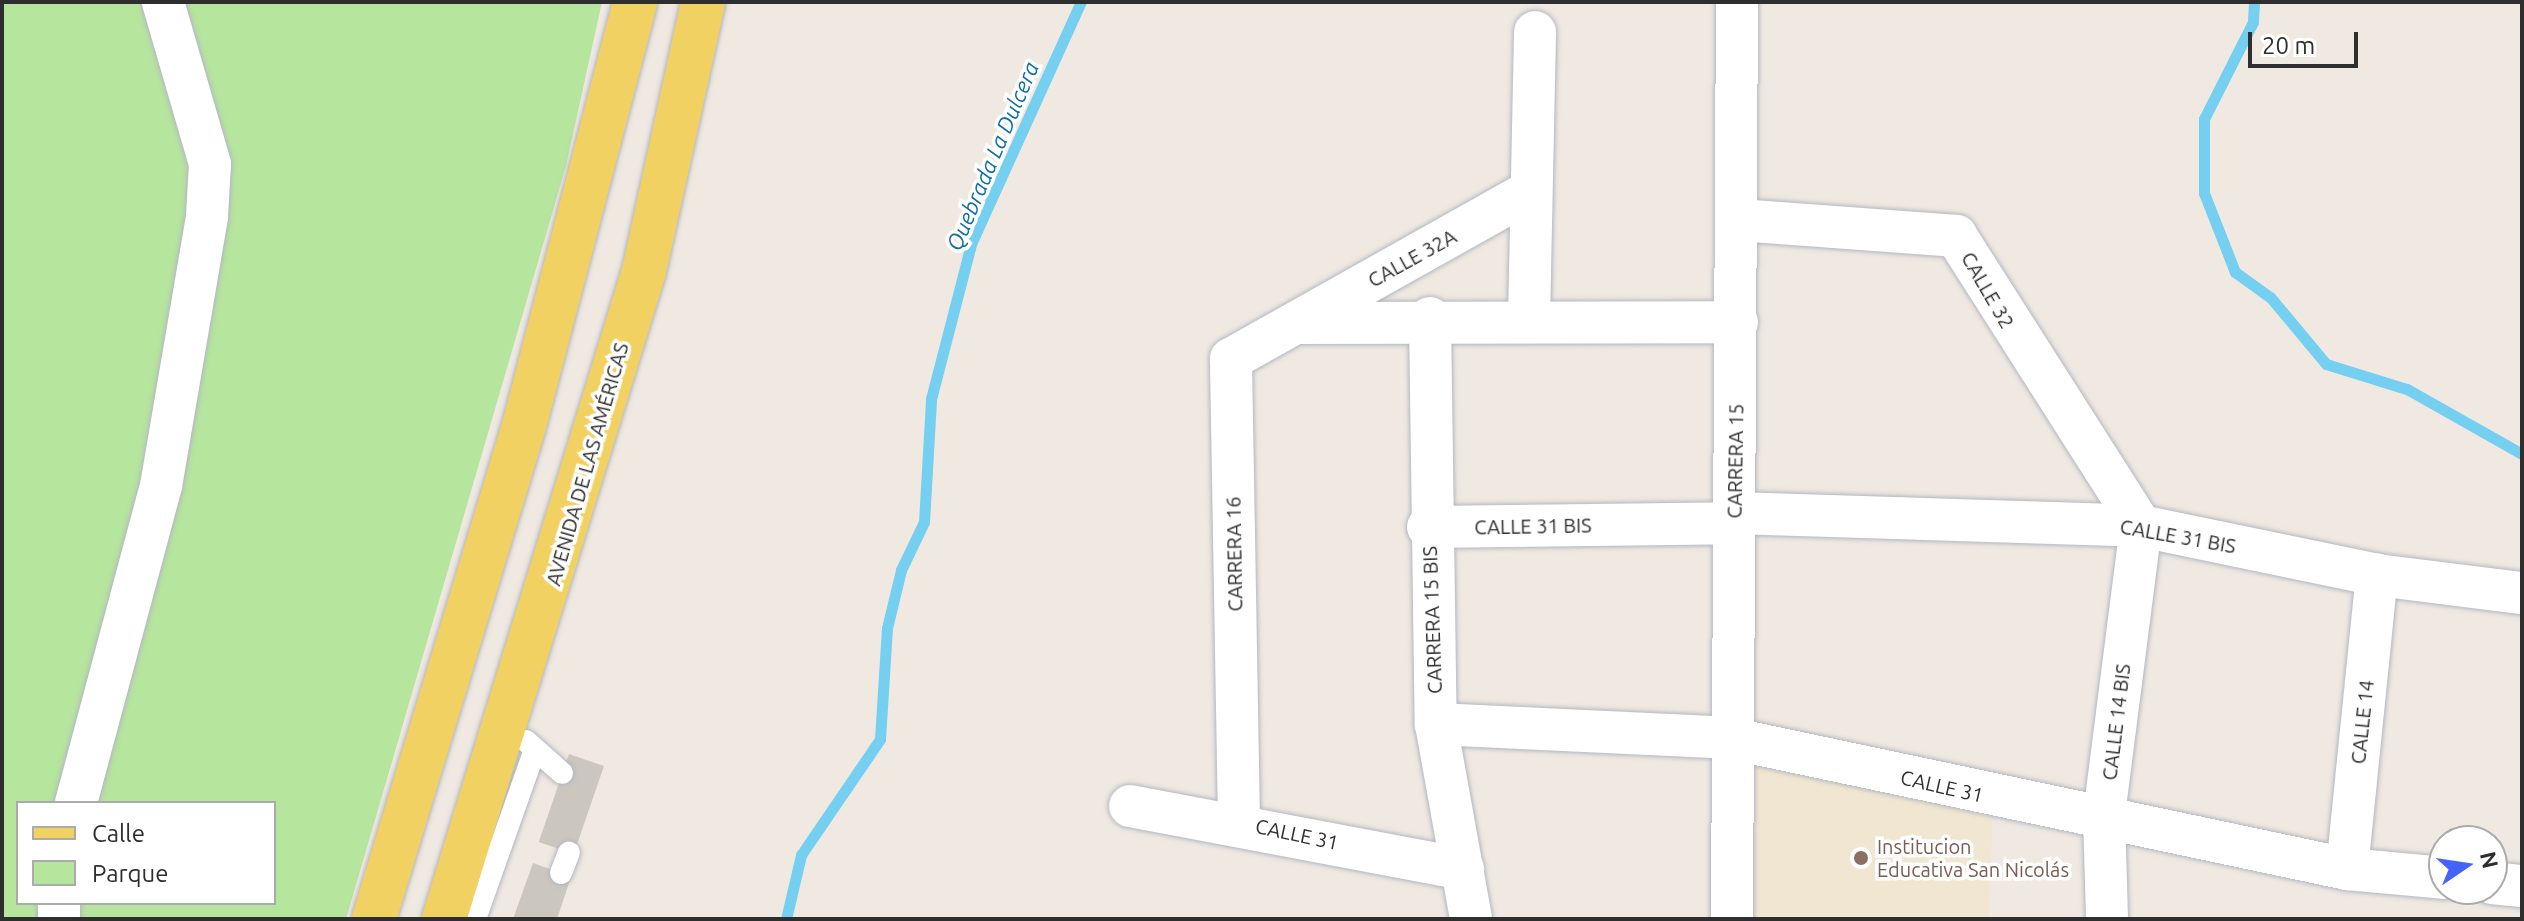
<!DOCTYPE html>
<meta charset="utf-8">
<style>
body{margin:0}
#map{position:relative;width:2524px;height:921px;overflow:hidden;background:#efe9e1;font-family:Ubuntu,sans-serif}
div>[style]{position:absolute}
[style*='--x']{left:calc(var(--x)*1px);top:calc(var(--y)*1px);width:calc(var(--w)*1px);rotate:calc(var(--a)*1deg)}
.education>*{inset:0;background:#f0e6d1}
.green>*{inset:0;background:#b6e59e}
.stream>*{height:11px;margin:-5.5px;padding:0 5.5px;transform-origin:5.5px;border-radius:5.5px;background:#75cff0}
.building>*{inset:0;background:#cbc7bf;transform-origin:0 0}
.roads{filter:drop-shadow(0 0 2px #b4b7c1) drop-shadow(0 0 2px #b4b7c1)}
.service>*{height:22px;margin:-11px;padding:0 11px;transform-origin:11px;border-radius:11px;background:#fff}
.minor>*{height:42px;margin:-21px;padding:0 21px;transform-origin:21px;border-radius:21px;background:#fff}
.primary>*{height:44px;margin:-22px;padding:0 22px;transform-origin:22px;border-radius:22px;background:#f2d163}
.dots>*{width:22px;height:22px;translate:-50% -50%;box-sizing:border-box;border:4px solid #fff;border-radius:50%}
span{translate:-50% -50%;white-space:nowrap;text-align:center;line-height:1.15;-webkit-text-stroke:7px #fff;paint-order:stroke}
.street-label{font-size:20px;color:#2e2e2e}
.education-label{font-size:20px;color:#785e54}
.left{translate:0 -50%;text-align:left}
.water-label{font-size:22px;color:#0d6fa3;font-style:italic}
.frame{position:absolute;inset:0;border:4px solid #2e2e2e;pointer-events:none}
.legend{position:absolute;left:16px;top:801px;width:260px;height:104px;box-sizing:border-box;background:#fff;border:2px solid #ababab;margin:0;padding:10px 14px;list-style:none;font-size:24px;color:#2e2e2e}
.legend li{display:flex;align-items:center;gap:16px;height:40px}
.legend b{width:40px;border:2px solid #ababab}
.north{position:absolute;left:2428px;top:825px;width:80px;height:80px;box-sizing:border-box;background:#fff;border:2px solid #ababab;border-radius:50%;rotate:77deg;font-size:22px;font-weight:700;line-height:32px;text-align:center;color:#2e2e2e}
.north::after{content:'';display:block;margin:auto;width:28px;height:36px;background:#4264fb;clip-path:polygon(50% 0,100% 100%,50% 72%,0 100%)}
.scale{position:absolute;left:2248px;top:32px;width:110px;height:36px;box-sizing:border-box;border:4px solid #2e2e2e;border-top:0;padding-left:10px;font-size:24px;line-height:28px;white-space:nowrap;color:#2e2e2e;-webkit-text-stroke:6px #fff;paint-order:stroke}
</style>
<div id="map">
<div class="education">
<i style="clip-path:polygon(1729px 738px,1993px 798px,1989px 919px,1732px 919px)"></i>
</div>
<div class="green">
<i style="clip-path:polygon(evenodd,2px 2px,602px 2px,566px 166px,346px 919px,2px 919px,2px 2px,18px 803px,274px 803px,274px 903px,18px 903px,18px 803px)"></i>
</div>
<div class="stream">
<i style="--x:2254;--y:2;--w:20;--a:93"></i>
<i style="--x:2253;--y:22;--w:109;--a:116.8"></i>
<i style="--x:2204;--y:119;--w:74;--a:90"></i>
<i style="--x:2204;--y:193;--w:85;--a:68.6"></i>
<i style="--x:2235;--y:272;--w:44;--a:35.8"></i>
<i style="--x:2271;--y:298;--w:86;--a:50.2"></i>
<i style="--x:2326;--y:364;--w:85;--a:17.2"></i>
<i style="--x:2407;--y:389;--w:132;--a:29.5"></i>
<i style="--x:786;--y:919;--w:66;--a:-76.8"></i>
<i style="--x:801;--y:855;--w:140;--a:-55.7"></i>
<i style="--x:880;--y:739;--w:111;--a:-86.4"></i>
<i style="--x:887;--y:628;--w:60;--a:-76.4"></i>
<i style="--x:901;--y:570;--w:53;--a:-64.4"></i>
<i style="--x:924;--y:522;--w:123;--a:-86.7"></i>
<i style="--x:931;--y:399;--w:160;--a:-75.5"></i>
<i style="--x:971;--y:244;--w:266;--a:-65.6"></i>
</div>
<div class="building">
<i style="left:569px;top:754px;width:37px;height:93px;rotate:19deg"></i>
<i style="clip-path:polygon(533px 863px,571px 877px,557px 919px,513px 919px)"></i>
</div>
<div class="roads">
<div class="service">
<i style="--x:526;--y:741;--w:48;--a:41.6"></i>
<i style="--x:561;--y:873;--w:22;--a:-69"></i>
<i style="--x:475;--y:919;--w:177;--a:-70.5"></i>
</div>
<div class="minor">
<i style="--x:1739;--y:220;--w:218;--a:4.2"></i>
<i style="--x:1956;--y:236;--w:344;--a:57.5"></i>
<i style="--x:2141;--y:526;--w:292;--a:97.3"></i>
<i style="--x:2104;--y:816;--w:103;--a:88.3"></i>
<i style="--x:1430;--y:318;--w:406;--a:89.2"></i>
<i style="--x:1436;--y:724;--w:198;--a:79.8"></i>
<i style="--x:1529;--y:320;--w:288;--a:-88.8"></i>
<i style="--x:1304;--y:323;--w:433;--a:-0.1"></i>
<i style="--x:1734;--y:513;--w:407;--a:1.8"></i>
<i style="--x:2141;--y:526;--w:241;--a:11.7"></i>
<i style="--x:2377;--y:575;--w:146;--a:7.1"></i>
<i style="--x:1428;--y:527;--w:306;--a:-0.7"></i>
<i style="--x:1436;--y:724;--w:293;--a:2.7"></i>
<i style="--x:1729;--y:738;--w:632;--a:11.97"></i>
<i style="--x:2347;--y:869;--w:97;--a:5.3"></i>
<i style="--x:76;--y:803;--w:328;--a:-75"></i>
<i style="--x:161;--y:486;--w:274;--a:-80.3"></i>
<i style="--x:207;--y:216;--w:52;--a:-86.7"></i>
<i style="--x:210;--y:164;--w:169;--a:-106.2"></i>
<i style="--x:1130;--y:806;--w:339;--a:10.7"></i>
<i style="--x:1239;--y:822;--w:463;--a:-91"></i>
<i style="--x:1231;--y:359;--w:341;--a:-29.3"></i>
<i style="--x:2347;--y:869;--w:296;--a:-84.2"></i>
<i style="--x:2492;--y:883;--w:30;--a:6"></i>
<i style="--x:59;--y:919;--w:16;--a:-90"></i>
<i style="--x:1732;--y:919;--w:917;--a:-89.69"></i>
</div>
<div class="primary">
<i style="--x:374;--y:919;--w:515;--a:-73.08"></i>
<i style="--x:524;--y:426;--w:438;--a:-75.3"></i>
<i style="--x:444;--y:919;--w:678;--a:-72.85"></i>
<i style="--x:644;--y:271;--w:275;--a:-77.6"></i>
</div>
</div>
<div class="dots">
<i style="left:1861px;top:858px;background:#8d6e63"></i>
</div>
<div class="street-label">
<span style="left:1412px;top:258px;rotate:-29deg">CALLE 32A</span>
<span style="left:1988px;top:290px;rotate:60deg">CALLE 32</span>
<span style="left:1735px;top:461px;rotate:-89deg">CARRERA 15</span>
<span style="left:587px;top:464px;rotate:-74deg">AVENIDA DE LAS AMÉRICAS</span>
<span style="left:1533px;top:526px;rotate:-1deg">CALLE 31 BIS</span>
<span style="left:2178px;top:536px;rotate:10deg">CALLE 31 BIS</span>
<span style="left:1234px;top:554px;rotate:-91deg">CARRERA 16</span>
<span style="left:1432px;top:620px;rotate:-92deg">CARRERA 15 BIS</span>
<span style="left:2116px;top:722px;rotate:-83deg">CALLE 14 BIS</span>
<span style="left:2362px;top:722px;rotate:-84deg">CALLE 14</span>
<span style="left:1942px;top:786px;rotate:13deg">CALLE 31</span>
<span style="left:1297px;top:834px;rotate:12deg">CALLE 31</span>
</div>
<div class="education-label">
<span class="left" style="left:1877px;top:858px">Institucion<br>Educativa San Nicolás</span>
</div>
<div class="water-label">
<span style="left:992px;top:156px;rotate:-67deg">Quebrada La Dulcera</span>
</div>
<div class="frame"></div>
<ul class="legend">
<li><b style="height:10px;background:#f2d163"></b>Calle</li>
<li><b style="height:22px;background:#b6e59e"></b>Parque</li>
</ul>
<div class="north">N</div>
<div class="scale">20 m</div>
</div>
